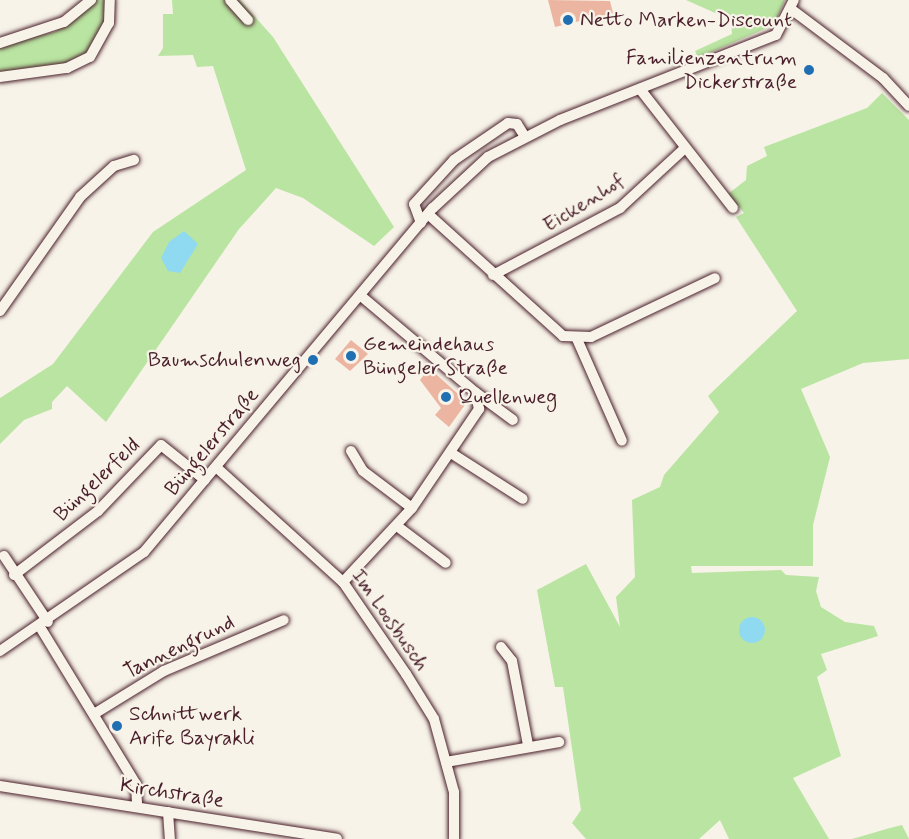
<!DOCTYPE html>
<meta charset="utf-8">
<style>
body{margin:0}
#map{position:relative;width:909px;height:839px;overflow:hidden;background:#f7f3e8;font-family:Mynerve,sans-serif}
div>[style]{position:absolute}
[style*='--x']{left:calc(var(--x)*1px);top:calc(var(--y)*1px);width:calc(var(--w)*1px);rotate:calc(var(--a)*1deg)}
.green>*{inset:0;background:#b9e4a1}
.water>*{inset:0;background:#90daf1}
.round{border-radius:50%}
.building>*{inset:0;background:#ecb5a1}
.roads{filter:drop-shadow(0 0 2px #4a1f2b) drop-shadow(0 0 2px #4a1f2b)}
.minor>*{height:10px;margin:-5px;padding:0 5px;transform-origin:5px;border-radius:5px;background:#f7f3e8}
.dots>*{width:16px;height:16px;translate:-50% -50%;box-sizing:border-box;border:3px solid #f7f3e8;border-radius:50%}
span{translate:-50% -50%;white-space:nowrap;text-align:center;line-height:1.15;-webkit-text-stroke:4.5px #f7f3e8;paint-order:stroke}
.poi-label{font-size:21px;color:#4a1f2b}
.left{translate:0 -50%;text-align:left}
.right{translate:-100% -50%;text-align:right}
.street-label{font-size:21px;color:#4a1f2b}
</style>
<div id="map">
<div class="green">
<i style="clip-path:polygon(96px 0,107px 0,106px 21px,88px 54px,64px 66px,0 73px,0 45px,55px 32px)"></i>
<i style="clip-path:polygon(172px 0,240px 0,273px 37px,394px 227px,374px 246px,303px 198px,276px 188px,239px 229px,106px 422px,67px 386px,52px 402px,52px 409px,24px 420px,0 444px,0 398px,53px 364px,153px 232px,246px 170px,213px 66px,197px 67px,193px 55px,158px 56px,163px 48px,163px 14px,173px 14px)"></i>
<i style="clip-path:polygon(686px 0,785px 0,774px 25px,698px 58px,695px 51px,732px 34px,731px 20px)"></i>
<i style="clip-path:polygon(882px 93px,909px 120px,909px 359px,863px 363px,801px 389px,830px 457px,813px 525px,813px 566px,691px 566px,692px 573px,781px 570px,786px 575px,819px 577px,816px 591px,821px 607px,845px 622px,874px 626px,878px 636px,821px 654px,827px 670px,817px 677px,841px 756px,793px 778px,829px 839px,729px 839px,720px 820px,699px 839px,586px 839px,572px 823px,581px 810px,563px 687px,555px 687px,537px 590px,586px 564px,620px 627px,616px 597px,635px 577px,632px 500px,660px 487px,664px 475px,719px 412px,708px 396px,797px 311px,736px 217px,744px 213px,728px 194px,746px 180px,747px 166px,767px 156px,764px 147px,867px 108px)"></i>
<i style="clip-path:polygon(902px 825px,909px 839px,852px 839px,890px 828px)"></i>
</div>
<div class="water">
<i style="clip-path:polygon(184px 231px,198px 244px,180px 273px,168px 271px,161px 258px,169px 242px)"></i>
<i class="round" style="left:739px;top:617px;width:26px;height:26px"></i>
</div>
<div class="building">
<i style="clip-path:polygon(548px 0,610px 1px,613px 13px,555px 27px)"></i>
<i style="clip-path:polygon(351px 340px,368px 354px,350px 371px,335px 359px)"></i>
<i style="clip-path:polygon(429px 368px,467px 402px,449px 427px,435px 415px,441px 408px,420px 380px)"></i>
</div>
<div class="roads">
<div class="minor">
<i style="--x:230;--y:0;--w:27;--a:48"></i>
<i style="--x:791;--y:9;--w:115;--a:36.9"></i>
<i style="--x:883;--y:78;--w:38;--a:47"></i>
<i style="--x:0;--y:43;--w:67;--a:-18.2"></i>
<i style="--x:64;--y:22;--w:35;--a:-39"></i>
<i style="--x:0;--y:77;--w:68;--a:-7.7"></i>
<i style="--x:67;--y:68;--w:25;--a:-26"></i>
<i style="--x:90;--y:57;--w:39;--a:-61"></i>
<i style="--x:109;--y:23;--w:23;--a:-88"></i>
<i style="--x:640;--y:89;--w:151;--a:52"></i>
<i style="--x:428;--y:214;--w:182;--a:42.1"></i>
<i style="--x:563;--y:336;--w:28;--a:2"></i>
<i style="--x:591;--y:337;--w:137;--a:-25.4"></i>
<i style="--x:421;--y:223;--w:20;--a:-110"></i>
<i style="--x:414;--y:204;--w:59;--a:-47.7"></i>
<i style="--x:454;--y:160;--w:65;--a:-34.4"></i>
<i style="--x:508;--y:123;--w:9;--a:6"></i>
<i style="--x:517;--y:124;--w:13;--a:58"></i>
<i style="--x:493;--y:275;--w:144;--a:-27.8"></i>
<i style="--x:620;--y:208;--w:88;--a:-42.7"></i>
<i style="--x:0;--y:311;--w:139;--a:-54.9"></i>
<i style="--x:80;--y:197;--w:46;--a:-42.4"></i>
<i style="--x:114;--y:166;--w:21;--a:-17"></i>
<i style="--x:577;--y:339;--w:111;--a:66.2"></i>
<i style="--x:475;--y:392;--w:47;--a:36.4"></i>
<i style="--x:351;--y:451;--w:23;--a:59"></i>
<i style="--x:363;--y:471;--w:61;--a:37.1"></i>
<i style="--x:451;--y:453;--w:85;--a:32.6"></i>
<i style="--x:216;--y:467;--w:171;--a:42.2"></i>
<i style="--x:343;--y:582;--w:112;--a:55.6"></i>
<i style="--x:406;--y:674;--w:53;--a:58.1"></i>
<i style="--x:434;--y:719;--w:76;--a:74.7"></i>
<i style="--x:454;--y:792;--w:47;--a:90"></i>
<i style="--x:397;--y:526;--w:61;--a:37.1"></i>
<i style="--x:4;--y:556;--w:79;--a:56.3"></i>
<i style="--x:14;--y:575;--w:106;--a:-37.3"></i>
<i style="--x:98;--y:511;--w:91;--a:-46.3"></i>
<i style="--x:161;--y:445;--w:56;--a:38.5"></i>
<i style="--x:343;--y:582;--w:101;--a:-47"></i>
<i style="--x:412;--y:508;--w:120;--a:-55.9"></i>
<i style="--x:479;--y:409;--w:17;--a:-103"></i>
<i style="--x:475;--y:392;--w:149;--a:-139.9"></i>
<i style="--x:40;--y:627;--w:184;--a:58.6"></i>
<i style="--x:136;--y:784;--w:22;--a:87"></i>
<i style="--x:501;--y:647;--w:18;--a:52"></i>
<i style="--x:512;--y:661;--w:86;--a:79.2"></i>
<i style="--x:0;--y:651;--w:175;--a:-34.5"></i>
<i style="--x:144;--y:552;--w:449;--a:-50"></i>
<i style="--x:433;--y:208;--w:75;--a:-42.8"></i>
<i style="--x:488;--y:157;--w:81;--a:-27.2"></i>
<i style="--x:560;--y:120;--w:232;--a:-21.5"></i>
<i style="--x:776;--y:35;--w:39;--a:-63"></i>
<i style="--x:94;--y:714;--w:82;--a:-31.6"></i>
<i style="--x:164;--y:671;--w:130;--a:-23"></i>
<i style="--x:446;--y:762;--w:115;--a:-10"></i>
<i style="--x:0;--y:786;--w:341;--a:8.9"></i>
<i style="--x:168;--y:812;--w:27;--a:86"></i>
</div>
</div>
<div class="dots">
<i style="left:568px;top:20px;background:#1f6fb2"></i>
<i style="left:809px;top:70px;background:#1f6fb2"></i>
<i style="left:351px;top:356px;background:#1f6fb2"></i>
<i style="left:313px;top:360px;background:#1f6fb2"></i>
<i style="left:446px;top:397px;background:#1f6fb2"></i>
<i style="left:117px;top:726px;background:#1f6fb2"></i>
</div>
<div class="poi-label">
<span class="left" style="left:580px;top:20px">Netto Marken-Discount</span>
<span class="right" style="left:797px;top:70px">Familienzentrum<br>Dickerstraße</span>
<span class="left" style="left:363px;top:356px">Gemeindehaus<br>Büngeler Straße</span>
<span class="right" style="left:301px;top:360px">Baumschulenweg</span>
<span class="left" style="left:458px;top:397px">Quellenweg</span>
<span class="left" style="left:129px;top:726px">Schnittwerk<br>Arife Bayrakli</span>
</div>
<div class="street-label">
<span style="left:584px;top:203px;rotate:-32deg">Eickenhof</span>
<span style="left:212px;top:442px;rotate:-50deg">Büngelerstraße</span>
<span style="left:97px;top:480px;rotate:-44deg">Büngelerfeld</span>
<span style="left:390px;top:620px;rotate:55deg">Im Loosbusch</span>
<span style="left:179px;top:647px;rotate:-26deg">Tannengrund</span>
<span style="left:172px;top:793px;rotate:9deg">Kirchstraße</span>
</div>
</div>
